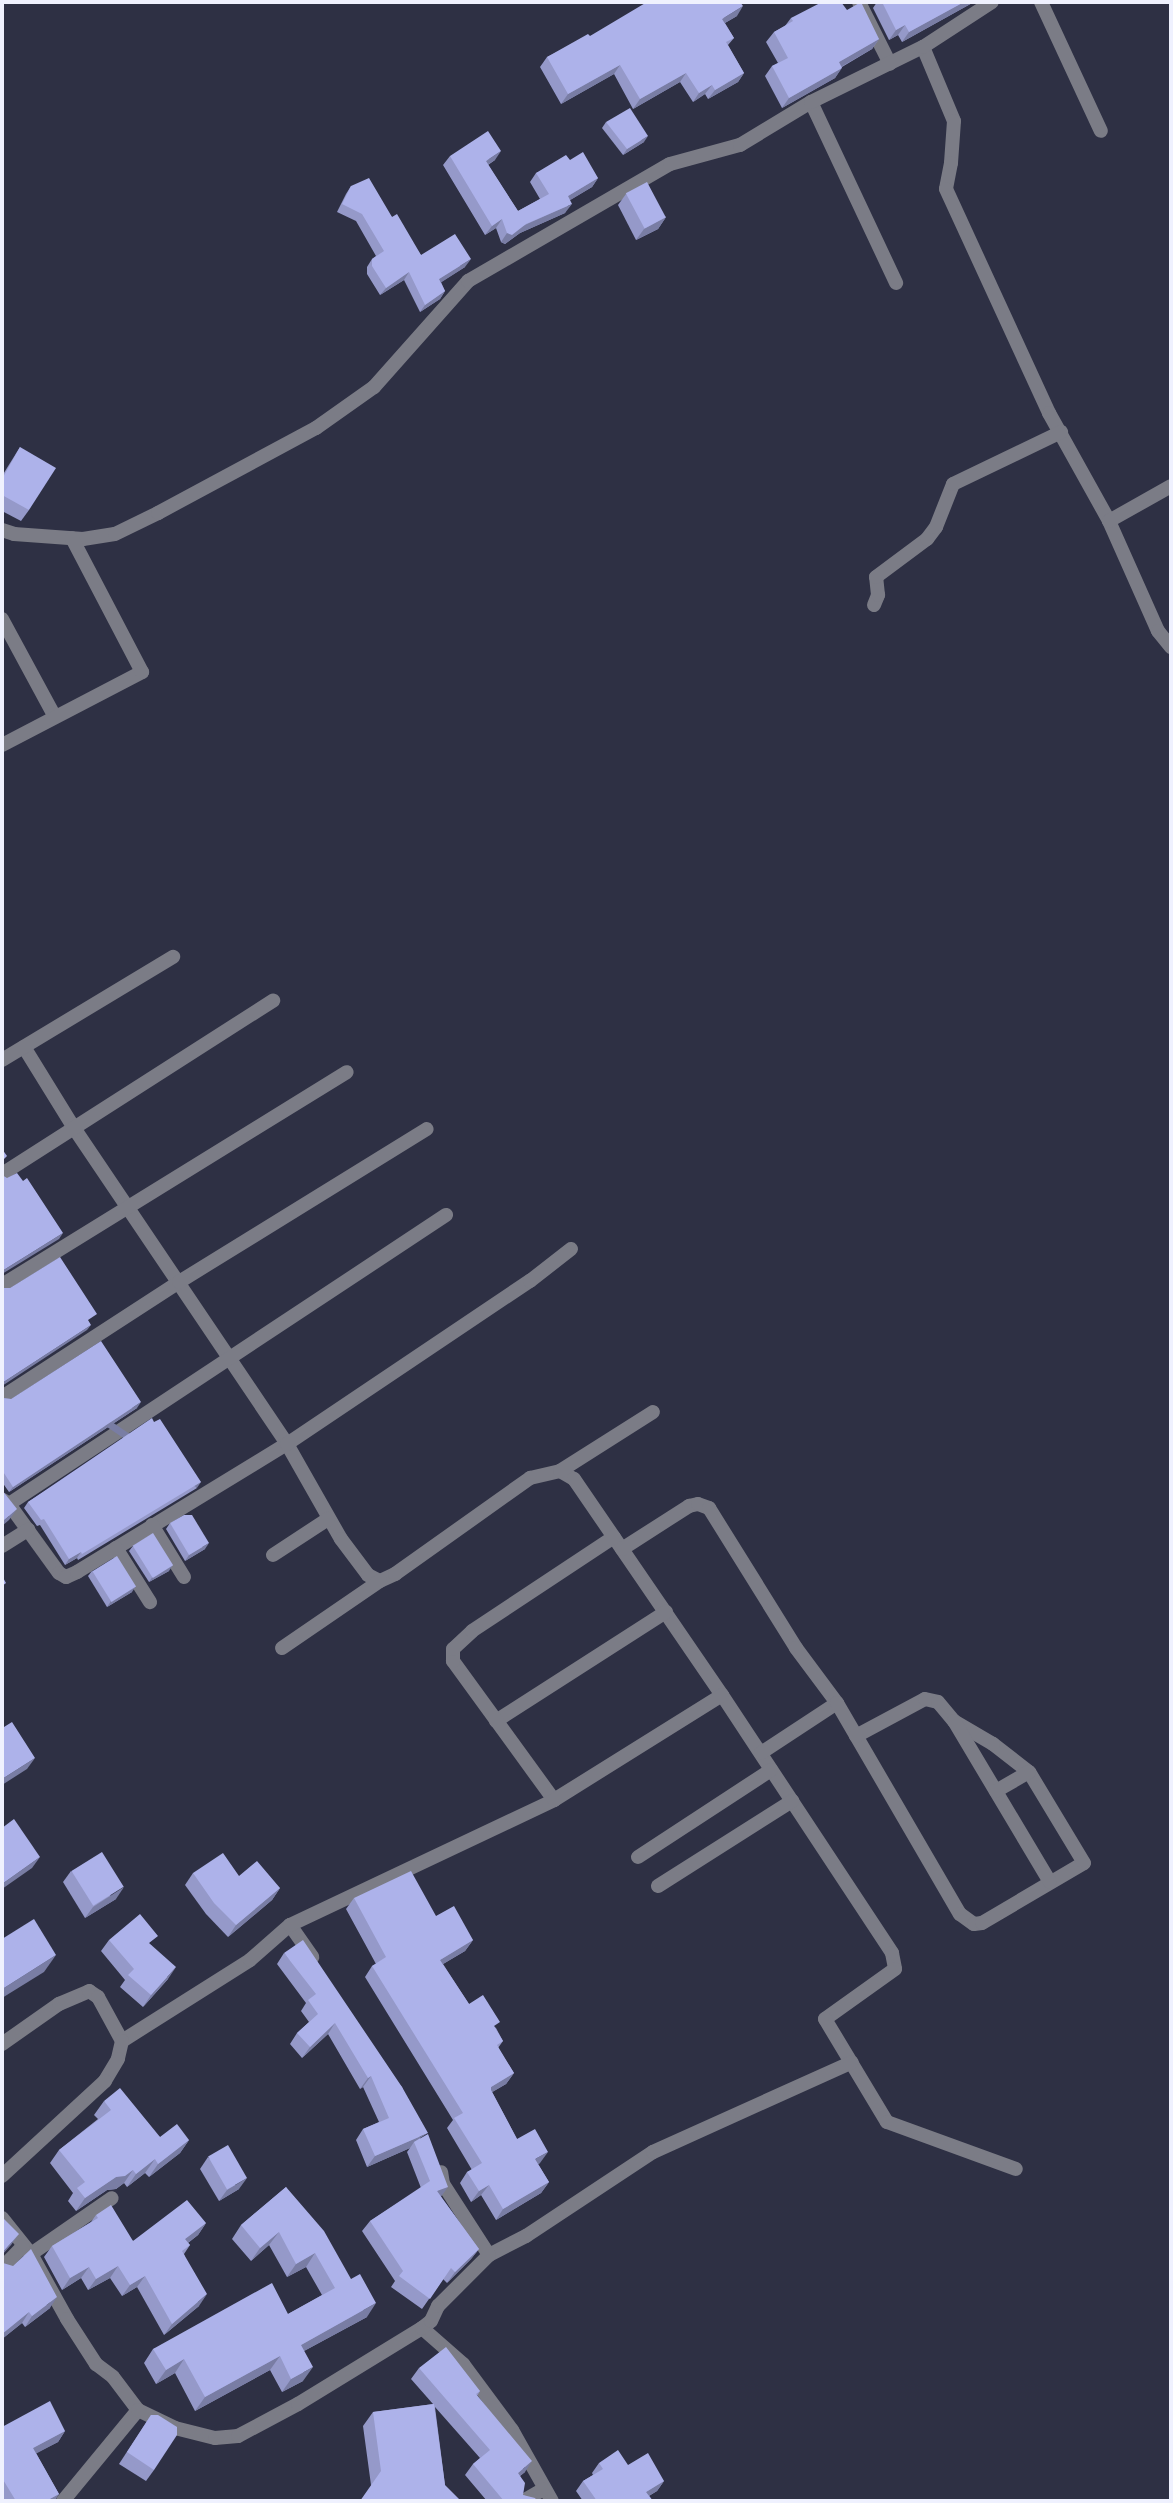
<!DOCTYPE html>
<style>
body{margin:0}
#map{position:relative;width:1173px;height:2503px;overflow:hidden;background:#2e3044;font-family:"Archivo Narrow",sans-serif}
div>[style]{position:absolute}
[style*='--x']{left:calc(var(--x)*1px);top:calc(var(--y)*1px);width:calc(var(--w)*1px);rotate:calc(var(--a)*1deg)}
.street>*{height:14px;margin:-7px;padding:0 7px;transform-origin:7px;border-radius:7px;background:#7b7c86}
.wall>*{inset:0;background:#9599c9}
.shaded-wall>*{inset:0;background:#797da4;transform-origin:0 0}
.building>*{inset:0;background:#adb2ea;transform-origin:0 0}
span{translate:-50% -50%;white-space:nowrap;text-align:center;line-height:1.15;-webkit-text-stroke:7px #242639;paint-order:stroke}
.frame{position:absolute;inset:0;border:4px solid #eff1fe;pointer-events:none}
</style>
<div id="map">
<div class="street">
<i style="--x:859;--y:2;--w:69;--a:63.4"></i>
<i style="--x:1041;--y:2;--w:142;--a:65.1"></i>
<i style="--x:923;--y:47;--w:80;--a:67.3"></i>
<i style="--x:954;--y:121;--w:42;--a:94.1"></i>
<i style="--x:951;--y:163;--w:26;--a:101"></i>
<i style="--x:946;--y:189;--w:247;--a:65.3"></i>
<i style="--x:1049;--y:413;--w:124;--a:60.9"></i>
<i style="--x:1109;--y:521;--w:120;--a:66"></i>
<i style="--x:1158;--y:631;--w:21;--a:51"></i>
<i style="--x:811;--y:102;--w:200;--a:64.8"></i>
<i style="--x:1109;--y:521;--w:71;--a:-29.4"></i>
<i style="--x:2;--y:530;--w:13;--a:18"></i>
<i style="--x:14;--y:534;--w:69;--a:4.1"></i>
<i style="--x:83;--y:539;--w:32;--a:-9"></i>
<i style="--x:115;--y:534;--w:48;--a:-26"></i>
<i style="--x:158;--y:513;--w:179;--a:-28.3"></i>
<i style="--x:316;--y:428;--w:71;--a:-35.3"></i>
<i style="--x:374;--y:387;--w:142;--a:-48.4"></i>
<i style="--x:468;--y:281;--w:233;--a:-30.1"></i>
<i style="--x:670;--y:164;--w:73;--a:-15.2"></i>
<i style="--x:740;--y:145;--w:83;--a:-31.2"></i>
<i style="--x:811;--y:102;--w:125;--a:-26.2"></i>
<i style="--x:923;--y:47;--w:82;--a:-33.1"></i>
<i style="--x:874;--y:605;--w:11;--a:-68"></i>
<i style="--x:878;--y:595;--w:18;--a:-96"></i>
<i style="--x:876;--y:577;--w:64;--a:-36.7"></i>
<i style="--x:927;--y:539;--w:15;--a:-53"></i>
<i style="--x:936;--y:527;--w:46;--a:-68.4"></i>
<i style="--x:953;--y:484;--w:120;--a:-25.7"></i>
<i style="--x:2;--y:619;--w:111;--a:61.6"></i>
<i style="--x:2;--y:745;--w:158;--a:-27.5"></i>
<i style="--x:142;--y:672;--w:151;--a:-117.6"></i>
<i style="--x:24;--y:1047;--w:95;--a:58.3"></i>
<i style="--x:74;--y:1128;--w:381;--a:56"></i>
<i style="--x:287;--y:1444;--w:109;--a:60.4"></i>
<i style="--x:341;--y:1539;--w:45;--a:53.1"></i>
<i style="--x:368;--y:1575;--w:13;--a:27"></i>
<i style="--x:380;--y:1581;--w:17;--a:-25"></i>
<i style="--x:395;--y:1574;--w:166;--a:-35.4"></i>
<i style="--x:530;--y:1478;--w:31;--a:-13"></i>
<i style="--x:560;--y:1471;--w:16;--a:30"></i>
<i style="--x:574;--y:1479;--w:262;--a:55.6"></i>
<i style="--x:722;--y:1695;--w:309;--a:56.6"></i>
<i style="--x:892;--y:1953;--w:16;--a:79"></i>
<i style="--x:895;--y:1969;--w:86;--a:144.5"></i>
<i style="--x:825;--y:2019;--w:120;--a:59"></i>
<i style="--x:887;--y:2122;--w:137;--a:20"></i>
<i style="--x:2;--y:1060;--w:200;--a:-31.1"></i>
<i style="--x:2;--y:1174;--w:322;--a:-32.6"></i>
<i style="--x:2;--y:1285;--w:405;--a:-31.7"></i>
<i style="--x:2;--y:1397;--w:211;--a:-33"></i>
<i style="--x:179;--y:1282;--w:291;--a:-31.7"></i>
<i style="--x:560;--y:1471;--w:110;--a:-32.4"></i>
<i style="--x:3;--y:1500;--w:7;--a:34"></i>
<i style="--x:9;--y:1504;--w:524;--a:-33.48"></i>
<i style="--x:9;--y:1504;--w:85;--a:54.1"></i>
<i style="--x:59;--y:1573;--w:8;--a:30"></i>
<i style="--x:66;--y:1577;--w:12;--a:-24"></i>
<i style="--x:77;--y:1572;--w:246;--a:-31.4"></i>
<i style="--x:287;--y:1444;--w:293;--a:-33.9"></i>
<i style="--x:530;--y:1281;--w:52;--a:-38"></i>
<i style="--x:152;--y:1525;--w:61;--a:58.4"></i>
<i style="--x:2;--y:1546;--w:31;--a:-32"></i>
<i style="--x:116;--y:1548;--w:64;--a:57.8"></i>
<i style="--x:622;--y:1549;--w:80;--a:-32.7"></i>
<i style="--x:689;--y:1506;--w:9;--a:-13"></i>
<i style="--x:698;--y:1504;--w:12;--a:20"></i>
<i style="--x:709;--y:1508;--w:165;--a:58.1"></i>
<i style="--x:796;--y:1648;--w:69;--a:53.3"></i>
<i style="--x:837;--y:1703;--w:91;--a:146.7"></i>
<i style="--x:273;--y:1555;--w:66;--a:-33.2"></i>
<i style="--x:282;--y:1648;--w:119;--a:-34.4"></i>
<i style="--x:837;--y:1703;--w:244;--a:59.8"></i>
<i style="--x:960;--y:1914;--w:17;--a:36"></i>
<i style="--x:974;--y:1924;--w:8;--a:-7"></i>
<i style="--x:982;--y:1923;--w:118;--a:-30.5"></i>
<i style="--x:1084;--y:1863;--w:106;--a:-121.1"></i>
<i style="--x:1029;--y:1772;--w:46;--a:-142.1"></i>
<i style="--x:993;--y:1744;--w:45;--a:-149.5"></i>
<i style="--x:496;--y:1721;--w:202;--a:-32.7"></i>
<i style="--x:856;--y:1736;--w:78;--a:-28.2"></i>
<i style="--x:925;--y:1699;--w:13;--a:13"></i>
<i style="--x:938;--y:1702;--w:25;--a:50"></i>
<i style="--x:954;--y:1721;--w:187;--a:59.2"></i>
<i style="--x:996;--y:1791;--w:38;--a:-30"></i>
<i style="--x:554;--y:1800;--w:172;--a:-126"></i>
<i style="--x:453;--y:1661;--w:12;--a:-90"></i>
<i style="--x:453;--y:1649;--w:26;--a:-43"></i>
<i style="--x:472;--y:1631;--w:170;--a:-33.5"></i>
<i style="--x:638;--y:1857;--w:159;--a:-33.2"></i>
<i style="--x:658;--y:1886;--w:159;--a:-32.4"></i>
<i style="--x:290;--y:1925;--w:39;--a:55"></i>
<i style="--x:122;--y:2041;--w:151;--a:-32.3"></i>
<i style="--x:250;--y:1960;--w:53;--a:-41.2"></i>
<i style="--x:290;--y:1925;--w:292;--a:-25.3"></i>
<i style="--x:554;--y:1800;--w:198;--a:-32"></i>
<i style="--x:2;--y:2044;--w:70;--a:-35.1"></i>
<i style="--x:59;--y:2004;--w:33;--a:-23"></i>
<i style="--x:89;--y:1991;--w:11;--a:34"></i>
<i style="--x:98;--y:1997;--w:50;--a:61.4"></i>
<i style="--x:122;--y:2041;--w:18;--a:103"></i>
<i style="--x:118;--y:2059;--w:26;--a:121"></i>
<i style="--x:105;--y:2081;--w:140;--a:137.3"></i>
<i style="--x:2;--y:2218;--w:46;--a:51.1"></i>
<i style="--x:31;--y:2254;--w:74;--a:61"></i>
<i style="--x:67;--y:2319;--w:54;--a:57.2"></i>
<i style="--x:96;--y:2364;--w:21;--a:37"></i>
<i style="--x:113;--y:2377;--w:41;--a:52.9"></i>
<i style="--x:138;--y:2410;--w:118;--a:129.5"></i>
<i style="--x:31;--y:2254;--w:98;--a:-34.7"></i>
<i style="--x:489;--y:2255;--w:42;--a:-27.2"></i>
<i style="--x:526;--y:2236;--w:152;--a:-33.5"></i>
<i style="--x:653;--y:2152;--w:218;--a:-24.3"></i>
<i style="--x:2;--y:2268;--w:30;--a:-46"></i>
<i style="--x:422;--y:2328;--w:55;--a:41.3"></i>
<i style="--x:463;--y:2364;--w:82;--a:53.4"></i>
<i style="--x:512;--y:2430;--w:81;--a:60.6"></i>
<i style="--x:138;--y:2410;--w:41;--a:25.9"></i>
<i style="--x:175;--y:2428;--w:41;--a:14"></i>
<i style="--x:215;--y:2438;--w:23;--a:-5"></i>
<i style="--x:238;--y:2436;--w:68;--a:-28.1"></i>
<i style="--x:298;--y:2404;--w:145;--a:-31.5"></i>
<i style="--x:422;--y:2328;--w:11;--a:-38"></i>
<i style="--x:431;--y:2321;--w:17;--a:-65"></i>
<i style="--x:438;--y:2306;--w:72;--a:-45"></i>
<i style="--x:489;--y:2255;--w:85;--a:-122.9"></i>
<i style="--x:443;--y:2184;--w:12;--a:-99"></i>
<i style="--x:523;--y:2501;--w:24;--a:-30"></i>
</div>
<div class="wall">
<i style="clip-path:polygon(877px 2px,974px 2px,902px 42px,898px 35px,889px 40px,873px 8px)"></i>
<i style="clip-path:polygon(847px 10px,879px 39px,872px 49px,842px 67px,835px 78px,782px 108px,765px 76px,772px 66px,778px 63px,766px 42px,774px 32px,785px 26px,791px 18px)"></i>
<i style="clip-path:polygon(737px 16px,725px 23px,734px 38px,728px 45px,744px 73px,738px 82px,708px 99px,705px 94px,693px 102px,680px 82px,633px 109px,614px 74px,561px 104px,540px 67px,547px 57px,590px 36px)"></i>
<i style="clip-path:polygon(606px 122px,644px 142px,623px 155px,602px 128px)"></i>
<i style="clip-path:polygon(450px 156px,495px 160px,488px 165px,518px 211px,540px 199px,530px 182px,536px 173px,570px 160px,598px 178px,592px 187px,570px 200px,565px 213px,520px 233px,505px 244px,501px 242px,496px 228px,485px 235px,443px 165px)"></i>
<i style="clip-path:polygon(351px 186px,392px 217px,421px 255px,465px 267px,441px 282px,445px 291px,440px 299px,420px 312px,404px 280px,380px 295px,367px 274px,367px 267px,372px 259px,376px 256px,356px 221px,337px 212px,346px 194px)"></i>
<i style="clip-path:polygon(626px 194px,666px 217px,658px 229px,636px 240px,618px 205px)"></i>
<i style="clip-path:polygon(20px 447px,29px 510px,21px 521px,2px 511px,2px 476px)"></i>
<i style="clip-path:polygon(2px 1398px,11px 1399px,137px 1408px,9px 1492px,2px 1482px)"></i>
<i style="clip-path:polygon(154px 1422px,197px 1488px,78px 1560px,77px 1558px,65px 1565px,40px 1525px,37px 1526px,24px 1508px,28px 1502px)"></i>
<i style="clip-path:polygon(170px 1523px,205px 1549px,185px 1561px,166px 1529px)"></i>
<i style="clip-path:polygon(133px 1546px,169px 1571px,149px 1582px,129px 1551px)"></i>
<i style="clip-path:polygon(92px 1571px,132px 1592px,107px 1607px,88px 1576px)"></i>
<i style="clip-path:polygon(71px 1871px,116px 1899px,85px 1918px,63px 1882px)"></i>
<i style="clip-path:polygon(193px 1873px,239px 1876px,280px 1888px,272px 1900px,228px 1937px,206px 1914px,185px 1885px)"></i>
<i style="clip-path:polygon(354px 1898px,436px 1916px,473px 1940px,465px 1951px,443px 1964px,469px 2004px,496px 2028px,503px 2041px,498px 2048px,514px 2073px,506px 2084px,492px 2092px,517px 2139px,540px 2163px,538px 2164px,549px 2182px,541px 2193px,496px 2220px,481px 2195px,471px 2202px,460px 2183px,467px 2172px,472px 2170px,447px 2128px,453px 2120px,365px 1977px,372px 1966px,376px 1964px,346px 1909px)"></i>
<i style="clip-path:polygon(109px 1940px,151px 1945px,168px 1979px,143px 2007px,120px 1987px,125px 1980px,101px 1951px)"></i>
<i style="clip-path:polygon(284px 1953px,402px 2087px,441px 2197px,479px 2249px,471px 2259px,447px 2283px,443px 2279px,422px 2309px,391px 2287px,395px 2281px,362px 2231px,370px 2221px,421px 2188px,407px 2152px,410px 2148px,367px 2167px,356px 2140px,363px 2129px,379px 2122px,363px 2087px,360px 2089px,328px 2034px,302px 2058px,290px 2044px,297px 2033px,309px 2022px,301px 2011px,306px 2003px,277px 1964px)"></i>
<i style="clip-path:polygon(104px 2101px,160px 2137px,189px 2140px,180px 2153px,149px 2177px,145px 2173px,127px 2187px,124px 2183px,116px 2189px,107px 2190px,76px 2211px,68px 2201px,73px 2193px,50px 2163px,59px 2150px,98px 2119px,94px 2115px)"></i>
<i style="clip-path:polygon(208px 2157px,239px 2189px,219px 2201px,200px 2169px)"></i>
<i style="clip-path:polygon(286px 2187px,367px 2317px,304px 2351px,303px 2381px,282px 2392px,270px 2370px,195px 2411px,175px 2373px,156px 2384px,144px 2363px,153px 2349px,288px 2314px,322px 2295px,306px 2267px,287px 2277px,269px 2245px,251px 2261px,232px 2239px,241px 2225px)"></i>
<i style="clip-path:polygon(96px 2215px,133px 2241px,206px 2223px,198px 2235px,188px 2243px,190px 2245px,184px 2254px,199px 2306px,164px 2335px,137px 2287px,122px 2296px,110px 2278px,88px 2290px,81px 2278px,62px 2290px,44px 2257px,52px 2246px,91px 2222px)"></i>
<i style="clip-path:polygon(2px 2259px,3px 2263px,50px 2308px,25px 2327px,22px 2323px,2px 2339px)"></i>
<i style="clip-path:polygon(419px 2368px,480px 2391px,477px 2396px,525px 2472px,520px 2476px,523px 2495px,537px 2501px,487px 2501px,465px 2475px,473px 2464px,480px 2458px,435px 2407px,445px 2485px,371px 2485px,363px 2426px,373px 2412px,433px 2404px,411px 2379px)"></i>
<i style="clip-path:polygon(151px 2415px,154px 2470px,146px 2481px,119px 2464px)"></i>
<i style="clip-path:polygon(2px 2427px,65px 2431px,58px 2442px,36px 2453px,59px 2494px,54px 2501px,2px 2501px)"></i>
<i style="clip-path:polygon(599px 2463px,628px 2465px,664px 2481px,657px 2491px,649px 2496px,653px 2501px,583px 2501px,576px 2491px,583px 2481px,593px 2475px,592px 2473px)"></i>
</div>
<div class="shaded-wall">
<i style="clip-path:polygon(964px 2px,974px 2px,902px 42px,909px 32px)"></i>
<i style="clip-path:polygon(743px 6px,737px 16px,716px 28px,722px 19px)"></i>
<i style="clip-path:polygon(905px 25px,898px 35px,889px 40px,896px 30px)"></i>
<i style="clip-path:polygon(879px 39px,872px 49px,832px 72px,839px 62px)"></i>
<i style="clip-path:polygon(620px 65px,614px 74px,561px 104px,568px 94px)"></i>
<i style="clip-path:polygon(842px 68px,835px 78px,782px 108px,789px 98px)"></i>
<i style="clip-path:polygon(686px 73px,680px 82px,633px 109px,640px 99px)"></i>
<i style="clip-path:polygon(744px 73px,738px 82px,708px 99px,715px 90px)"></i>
<i style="clip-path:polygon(712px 85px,705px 94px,693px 102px,699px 93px)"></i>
<i style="clip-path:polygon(648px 136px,644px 142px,623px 155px,627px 149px)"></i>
<i style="clip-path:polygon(501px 151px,495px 160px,479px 170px,486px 161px)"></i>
<i style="clip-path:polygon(598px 178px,592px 187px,562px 205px,568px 196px)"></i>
<i style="clip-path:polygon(572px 204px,565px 213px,520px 233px,505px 244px,501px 242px,507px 233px)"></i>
<i style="clip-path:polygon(666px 217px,658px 229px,636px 240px,644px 229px)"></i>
<i style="clip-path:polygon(502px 219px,496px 228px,485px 235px,492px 226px)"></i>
<i style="clip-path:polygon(471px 259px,465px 267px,434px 287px,439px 279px)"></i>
<i style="clip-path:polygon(409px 272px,404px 280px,380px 295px,386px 288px)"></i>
<i style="clip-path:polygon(445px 291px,440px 299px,420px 312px,425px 305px)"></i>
<i style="clip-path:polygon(63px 1233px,59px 1239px,2px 1274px,2px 1271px)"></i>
<i style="clip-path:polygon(91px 1325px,87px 1330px,2px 1386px,2px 1383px)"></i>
<i style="clip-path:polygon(141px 1402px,137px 1408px,9px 1492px,13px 1487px)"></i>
<i style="left:201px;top:1482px;width:7px;height:139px;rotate:124deg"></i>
<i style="clip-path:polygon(17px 1509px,9px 1520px,2px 1526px,2px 1522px)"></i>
<i style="clip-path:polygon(209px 1543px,205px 1549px,185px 1561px,189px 1555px)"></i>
<i style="clip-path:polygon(81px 1552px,77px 1558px,65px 1565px,69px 1559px)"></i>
<i style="clip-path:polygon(173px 1565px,169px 1571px,149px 1582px,153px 1576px)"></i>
<i style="clip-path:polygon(136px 1586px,132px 1592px,107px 1607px,111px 1601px)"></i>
<i style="clip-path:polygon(35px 1758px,27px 1769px,2px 1785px,2px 1779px)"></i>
<i style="clip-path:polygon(40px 1857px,32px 1868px,2px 1889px,2px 1884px)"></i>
<i style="clip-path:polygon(124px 1887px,116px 1899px,85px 1918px,93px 1907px)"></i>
<i style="clip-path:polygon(280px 1888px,272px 1900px,228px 1937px,236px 1925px)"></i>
<i style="clip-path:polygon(473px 1940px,465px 1951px,433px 1970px,440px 1960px)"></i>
<i style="clip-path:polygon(56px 1955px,44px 1972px,2px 1998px,2px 1991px,4px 1988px)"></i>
<i style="clip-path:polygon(176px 1967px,168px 1979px,143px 2007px,151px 1995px)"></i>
<i style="clip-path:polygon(335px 2023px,328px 2034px,302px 2058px,310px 2047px)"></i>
<i style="clip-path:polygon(514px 2073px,506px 2084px,484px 2097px,491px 2087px)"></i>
<i style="clip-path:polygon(371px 2076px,363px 2087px,360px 2089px,368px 2078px)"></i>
<i style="clip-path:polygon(428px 2133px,414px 2142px,410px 2148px,367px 2167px,375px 2156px)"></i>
<i style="clip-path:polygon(189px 2140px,180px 2153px,149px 2177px,158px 2164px)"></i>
<i style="clip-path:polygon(548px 2152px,540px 2163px,528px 2170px,535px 2159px)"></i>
<i style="clip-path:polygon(155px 2159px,145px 2173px,127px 2187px,136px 2174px)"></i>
<i style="clip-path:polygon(133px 2170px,124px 2183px,116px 2189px,107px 2190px,76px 2211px,85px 2198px,116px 2177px)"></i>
<i style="clip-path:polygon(247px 2178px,239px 2189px,219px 2201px,227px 2190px)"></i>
<i style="clip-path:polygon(549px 2182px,541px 2193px,496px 2220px,503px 2209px)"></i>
<i style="clip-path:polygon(489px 2185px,481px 2195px,471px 2202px,479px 2191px)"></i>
<i style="clip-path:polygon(448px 2187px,440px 2198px,437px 2191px)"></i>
<i style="clip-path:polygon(206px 2223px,198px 2235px,177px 2251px,185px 2239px)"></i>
<i style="clip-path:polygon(279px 2232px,269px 2245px,251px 2261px,260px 2248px)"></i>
<i style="clip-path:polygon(19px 2234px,11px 2245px,2px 2255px,2px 2253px)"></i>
<i style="clip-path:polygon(479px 2249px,471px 2259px,447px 2283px,455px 2272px)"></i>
<i style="clip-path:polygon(315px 2253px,306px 2267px,287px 2277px,296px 2264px)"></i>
<i style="clip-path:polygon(118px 2266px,110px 2278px,88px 2290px,96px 2279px)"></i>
<i style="clip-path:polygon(89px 2267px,81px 2278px,62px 2290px,70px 2278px)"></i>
<i style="clip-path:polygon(145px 2276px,137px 2287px,122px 2296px,130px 2285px)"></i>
<i style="clip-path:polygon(207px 2294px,199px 2306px,164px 2335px,172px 2324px)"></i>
<i style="clip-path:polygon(57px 2297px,50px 2308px,25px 2327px,32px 2316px)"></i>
<i style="clip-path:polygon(376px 2303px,367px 2317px,291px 2358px,301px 2345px)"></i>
<i style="clip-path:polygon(29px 2312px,22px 2323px,2px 2339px,2px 2334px)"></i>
<i style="clip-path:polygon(280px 2356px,270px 2370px,195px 2411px,205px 2397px)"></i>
<i style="clip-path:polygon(184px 2359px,175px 2373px,156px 2384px,166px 2370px)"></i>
<i style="clip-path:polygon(313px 2367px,303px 2381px,282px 2392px,291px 2379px)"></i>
<i style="clip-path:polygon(65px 2431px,58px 2442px,26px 2459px,33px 2448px)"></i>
<i style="clip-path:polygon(532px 2461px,525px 2472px,510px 2484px,518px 2473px)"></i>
<i style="clip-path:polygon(664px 2481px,657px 2491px,640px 2501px,646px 2492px)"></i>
<i style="clip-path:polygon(59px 2494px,54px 2501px,46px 2501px)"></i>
</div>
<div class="building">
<i style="clip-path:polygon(647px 2px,740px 2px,743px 6px,722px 19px,734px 38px,726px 42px,744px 73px,715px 90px,712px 85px,699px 93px,686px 73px,640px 99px,620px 65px,568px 94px,547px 57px,588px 34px,590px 36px)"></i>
<i style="clip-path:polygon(822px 2px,841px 2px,847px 10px,861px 2px,879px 39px,839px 62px,842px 68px,789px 98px,772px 66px,788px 58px,774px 32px,793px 21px,791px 18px)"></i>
<i style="clip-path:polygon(882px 2px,964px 2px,909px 32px,905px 25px,896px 30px)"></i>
<i style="clip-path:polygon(630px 108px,648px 136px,627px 149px,606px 122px)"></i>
<i style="clip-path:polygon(488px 131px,501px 151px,486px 161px,518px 211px,549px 194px,536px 173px,566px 155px,570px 160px,583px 152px,598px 178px,568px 196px,572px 204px,526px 224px,512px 235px,507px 233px,502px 219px,492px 226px,450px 156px)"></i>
<i style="clip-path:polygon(369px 178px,392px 217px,397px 214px,421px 255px,455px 234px,471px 259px,439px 279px,445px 291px,425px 305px,409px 272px,386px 288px,372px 266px,372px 259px,384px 251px,362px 214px,342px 204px,351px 186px)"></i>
<i style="left:647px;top:182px;width:40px;height:24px;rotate:62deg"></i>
<i style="clip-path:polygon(20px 447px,56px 468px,29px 510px,2px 495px,2px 479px)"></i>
<i style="clip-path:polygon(2px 1149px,7px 1156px,2px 1161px)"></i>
<i style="clip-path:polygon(17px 1173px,23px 1181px,27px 1178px,63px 1233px,2px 1271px,2px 1175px,7px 1178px)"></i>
<i style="clip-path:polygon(60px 1257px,97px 1314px,88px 1320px,91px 1325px,2px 1383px,2px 1288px,10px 1288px)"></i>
<i style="clip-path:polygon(101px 1341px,141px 1402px,13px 1487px,2px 1470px,2px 1398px,11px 1399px)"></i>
<i style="clip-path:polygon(152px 1418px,154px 1422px,160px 1419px,201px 1482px,82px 1554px,81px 1552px,69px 1559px,44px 1519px,41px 1520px,28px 1502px)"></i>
<i style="clip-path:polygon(2px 1490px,17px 1509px,2px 1522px)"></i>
<i style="clip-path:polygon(184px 1515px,192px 1515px,209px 1543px,189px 1555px,170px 1523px)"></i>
<i style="left:153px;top:1533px;width:38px;height:24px;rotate:58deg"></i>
<i style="left:117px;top:1556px;width:36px;height:29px;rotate:58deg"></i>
<i style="clip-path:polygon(2px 1576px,6px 1583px,2px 1586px)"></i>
<i style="clip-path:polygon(12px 1722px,35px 1758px,2px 1779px,2px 1724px,4px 1727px)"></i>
<i style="clip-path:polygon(14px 1819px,40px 1857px,2px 1884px,2px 1828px)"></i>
<i style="left:102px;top:1852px;width:41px;height:36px;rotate:58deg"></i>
<i style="clip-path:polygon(223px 1853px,239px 1876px,257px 1861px,280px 1888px,236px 1925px,214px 1903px,193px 1873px)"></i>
<i style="clip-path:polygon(411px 1871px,436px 1916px,454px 1906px,473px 1940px,440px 1960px,469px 2004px,483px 1995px,500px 2022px,494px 2026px,503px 2041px,497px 2045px,514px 2073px,491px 2087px,491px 2090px,517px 2139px,535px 2129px,548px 2152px,535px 2159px,549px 2182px,503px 2209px,489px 2185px,479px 2191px,467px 2172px,482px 2163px,454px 2118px,463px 2113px,372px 1966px,386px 1957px,354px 1898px)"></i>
<i style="clip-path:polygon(140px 1914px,158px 1936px,149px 1943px,176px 1967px,151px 1995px,128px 1975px,134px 1969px,109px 1940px)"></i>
<i style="clip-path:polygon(34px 1919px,56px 1955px,4px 1988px,2px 1984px,2px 1939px)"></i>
<i style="clip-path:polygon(303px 1940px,402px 2087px,428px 2133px,375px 2156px,363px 2129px,389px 2118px,371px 2076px,368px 2078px,335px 2023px,310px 2047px,297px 2033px,318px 2014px,308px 2000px,316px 1994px,284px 1953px)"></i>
<i style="clip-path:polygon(120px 2088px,160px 2137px,177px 2124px,189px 2140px,158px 2164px,155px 2159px,136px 2174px,133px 2170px,125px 2176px,116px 2177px,85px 2198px,77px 2188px,85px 2182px,59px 2150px,111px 2110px,104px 2101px)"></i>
<i style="clip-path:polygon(428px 2134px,448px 2187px,437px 2191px,479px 2249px,455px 2272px,451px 2268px,430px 2299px,399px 2276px,403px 2271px,370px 2221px,430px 2181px,414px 2142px)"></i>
<i style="left:228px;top:2145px;width:38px;height:23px;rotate:60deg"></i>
<i style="clip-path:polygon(286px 2187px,324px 2231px,351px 2279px,360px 2274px,376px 2303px,301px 2345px,313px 2367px,291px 2379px,280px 2356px,205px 2397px,184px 2359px,166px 2370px,153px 2349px,272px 2283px,288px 2314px,335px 2288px,315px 2253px,296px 2264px,279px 2232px,260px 2248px,241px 2225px)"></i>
<i style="clip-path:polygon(187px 2200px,206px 2223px,185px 2239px,190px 2245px,182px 2251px,207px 2294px,172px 2324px,145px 2276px,130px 2285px,118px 2266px,96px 2279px,89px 2267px,70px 2278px,52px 2246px,98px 2218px,96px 2215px,111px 2205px,133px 2241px)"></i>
<i style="clip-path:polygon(2px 2217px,19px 2234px,2px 2253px)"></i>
<i style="clip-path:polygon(31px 2249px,57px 2297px,32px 2316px,29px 2312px,2px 2334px,2px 2259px,3px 2263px,13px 2266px)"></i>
<i style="clip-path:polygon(446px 2347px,480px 2391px,476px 2394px,532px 2461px,518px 2473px,525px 2483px,523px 2495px,535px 2498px,537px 2501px,504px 2501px,473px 2464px,490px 2450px,419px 2368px)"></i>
<i style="clip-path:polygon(50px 2401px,65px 2431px,33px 2448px,59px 2494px,46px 2501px,16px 2501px,2px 2478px,2px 2427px)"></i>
<i style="clip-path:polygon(434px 2404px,445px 2485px,461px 2501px,360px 2501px,381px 2471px,373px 2412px)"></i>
<i style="clip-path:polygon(151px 2415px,158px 2415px,177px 2427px,177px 2435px,154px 2470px,127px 2452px)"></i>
<i style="clip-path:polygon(618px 2450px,628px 2465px,648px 2453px,664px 2481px,646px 2492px,653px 2501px,597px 2501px,583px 2481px,603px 2469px,599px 2463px)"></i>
</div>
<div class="frame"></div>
</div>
